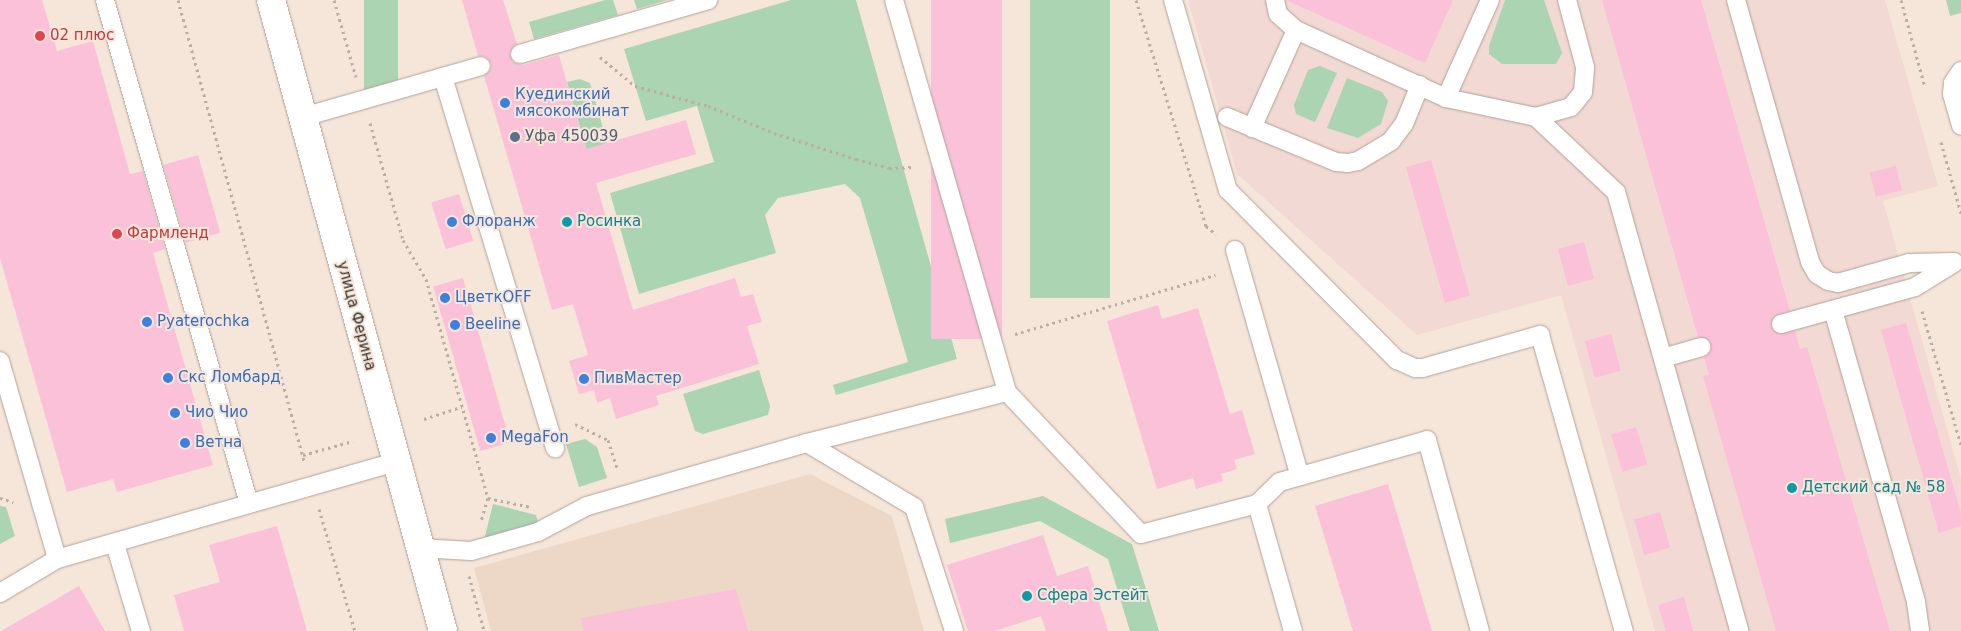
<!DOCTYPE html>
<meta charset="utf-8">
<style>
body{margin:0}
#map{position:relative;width:1961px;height:631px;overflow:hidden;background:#f6e6da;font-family:"DejaVu Sans",sans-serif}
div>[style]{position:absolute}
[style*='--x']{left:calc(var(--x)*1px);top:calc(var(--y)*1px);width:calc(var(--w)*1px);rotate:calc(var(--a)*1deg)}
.built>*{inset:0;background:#edd8c8}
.education>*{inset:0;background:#f3d9d3}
.green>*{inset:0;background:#abd4b3;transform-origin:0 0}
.building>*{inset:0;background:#fac1d8;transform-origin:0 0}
.path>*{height:3px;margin-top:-1.5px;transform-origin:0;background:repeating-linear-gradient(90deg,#baada3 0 2.5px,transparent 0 6.5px)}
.roads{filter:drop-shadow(0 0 1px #b1a297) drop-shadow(0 0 1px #b1a297)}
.lane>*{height:18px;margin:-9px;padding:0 9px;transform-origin:9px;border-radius:9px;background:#fff}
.secondary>*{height:28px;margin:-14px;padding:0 14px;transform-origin:14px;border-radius:14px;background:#fff}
.dots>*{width:14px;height:14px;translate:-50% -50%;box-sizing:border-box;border:2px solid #f6e6da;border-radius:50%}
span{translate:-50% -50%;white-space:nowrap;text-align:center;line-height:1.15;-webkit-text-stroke:4px #f6e6da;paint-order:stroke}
.health-label{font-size:15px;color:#be3a42}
.left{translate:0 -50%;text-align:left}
.shop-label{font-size:15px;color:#366cbe}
.service-label{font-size:15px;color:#4e5e75}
.culture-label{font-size:15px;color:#0d838f}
.street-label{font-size:15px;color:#39332e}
</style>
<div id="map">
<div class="built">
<i style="clip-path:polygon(810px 474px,892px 516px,924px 631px,491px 631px,474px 568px)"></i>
</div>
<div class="education">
<i style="clip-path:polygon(1188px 0,1885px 0,1938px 186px,1883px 201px,1961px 479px,1961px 631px,1655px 631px,1561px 295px,1417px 335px,1237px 174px)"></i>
</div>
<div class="green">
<i style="left:364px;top:0;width:34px;height:92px"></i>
<i style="clip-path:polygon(605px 0,613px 0,618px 15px,534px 39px,529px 22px)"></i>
<i style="clip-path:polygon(634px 0,667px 0,637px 9px)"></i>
<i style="clip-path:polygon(791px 0,856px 0,957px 359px,836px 395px,833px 385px,908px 362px,860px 198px,845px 184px,778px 198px,765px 215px,776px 253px,639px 294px,610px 193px,714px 162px,697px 106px,646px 121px,624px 49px)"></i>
<i style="left:1030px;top:0;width:80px;height:298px"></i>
<i style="clip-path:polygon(1505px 0,1544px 0,1562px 53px,1556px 64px,1502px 64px,1489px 54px,1489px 46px)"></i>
<i style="clip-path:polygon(1946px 0,1961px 0,1961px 13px,1950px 16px)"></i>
<i style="clip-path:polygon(1320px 66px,1337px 73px,1315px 122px,1296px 114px,1294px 105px,1308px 70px)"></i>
<i style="clip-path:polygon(1347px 78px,1382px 92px,1388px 101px,1381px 124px,1358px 138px,1327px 128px)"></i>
<i style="clip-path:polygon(580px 79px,590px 83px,607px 142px,601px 151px,588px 155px,567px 82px)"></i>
<i style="clip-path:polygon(759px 370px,770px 406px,768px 415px,703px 434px,695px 431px,683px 394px)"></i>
<i style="clip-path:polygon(585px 439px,597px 447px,607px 478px,579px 487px,566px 444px)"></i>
<i style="clip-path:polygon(1043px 496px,1132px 544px,1159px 631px,1130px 631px,1108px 559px,1040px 521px,950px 543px,945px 519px)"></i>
<i style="clip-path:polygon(493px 504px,536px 515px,539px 525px,484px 540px)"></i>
<i style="clip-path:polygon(0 506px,6px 507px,15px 536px,0 544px)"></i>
</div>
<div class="building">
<i style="clip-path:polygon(0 0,42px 0,57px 51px,93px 41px,130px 174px,143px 171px,165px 249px,153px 253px,213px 465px,117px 492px,113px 479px,67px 492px,0 258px)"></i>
<i style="clip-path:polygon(462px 0,503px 0,517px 44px,510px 52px,513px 62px,523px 65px,559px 55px,586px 149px,686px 120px,696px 154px,596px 183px,633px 310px,735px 278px,741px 297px,753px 294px,762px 322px,747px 326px,759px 364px,656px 396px,659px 405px,616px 419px,610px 398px,597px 403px,594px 390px,579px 394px,569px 361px,588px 355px,573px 304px,552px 310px,484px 76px,491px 69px,491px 63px,484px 56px,478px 56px)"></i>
<i style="left:931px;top:0;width:71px;height:339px"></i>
<i style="clip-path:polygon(1286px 0,1453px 0,1425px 63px)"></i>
<i style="clip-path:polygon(1602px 0,1701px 0,1790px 311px,1774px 316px,1771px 327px,1779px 334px,1795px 331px,1800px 349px,1807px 347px,1890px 631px,1776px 631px,1703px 376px,1709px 375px,1704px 357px,1709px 354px,1711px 345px,1708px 339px,1698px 337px)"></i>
<i style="left:198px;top:155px;width:81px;height:36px;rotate:74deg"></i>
<i style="left:1431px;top:160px;width:141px;height:26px;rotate:74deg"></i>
<i style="left:1896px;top:166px;width:25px;height:27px;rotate:76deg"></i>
<i style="left:459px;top:194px;width:49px;height:29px;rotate:73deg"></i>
<i style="left:1584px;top:242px;width:38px;height:27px;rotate:75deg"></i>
<i style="left:463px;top:278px;width:171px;height:31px;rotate:74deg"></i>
<i style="clip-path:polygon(1158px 305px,1162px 319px,1198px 308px,1230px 414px,1242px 410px,1255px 454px,1234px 460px,1237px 469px,1221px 474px,1223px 481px,1196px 489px,1193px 478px,1157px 489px,1107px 321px)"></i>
<i style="clip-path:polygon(1906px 323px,1961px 513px,1961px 526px,1939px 533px,1881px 330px)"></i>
<i style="left:1611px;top:334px;width:38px;height:27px;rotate:75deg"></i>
<i style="left:1636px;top:427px;width:39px;height:26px;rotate:73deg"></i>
<i style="clip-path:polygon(1388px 484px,1432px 631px,1353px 631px,1315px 506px)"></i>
<i style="left:1660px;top:512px;width:37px;height:27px;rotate:74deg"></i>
<i style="clip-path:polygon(277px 526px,307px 631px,184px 631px,174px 595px,220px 582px,209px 545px)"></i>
<i style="clip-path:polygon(1043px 535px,1057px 576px,1088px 566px,1108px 631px,1046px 631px,1041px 616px,995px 631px,968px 631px,947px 565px)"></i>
<i style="clip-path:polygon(79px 586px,105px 631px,1px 631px)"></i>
<i style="clip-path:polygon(736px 589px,748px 631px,583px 631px,581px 618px)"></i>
<i style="clip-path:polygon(1684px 597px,1693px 631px,1666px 631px,1658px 605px)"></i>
</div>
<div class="path">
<i style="--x:178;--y:0;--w:480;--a:74.7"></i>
<i style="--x:334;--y:0;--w:80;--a:74.1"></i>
<i style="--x:1136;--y:0;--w:237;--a:72.8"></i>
<i style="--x:1206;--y:226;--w:13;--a:39"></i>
<i style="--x:1901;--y:0;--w:90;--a:74.6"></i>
<i style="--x:600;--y:57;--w:45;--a:39.6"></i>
<i style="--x:635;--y:86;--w:76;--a:15.3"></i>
<i style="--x:708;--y:106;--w:71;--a:22.2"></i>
<i style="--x:774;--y:133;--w:86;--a:17.6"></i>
<i style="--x:856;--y:159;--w:34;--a:15"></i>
<i style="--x:889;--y:168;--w:26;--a:-2"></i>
<i style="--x:370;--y:123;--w:122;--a:74.2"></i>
<i style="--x:403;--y:240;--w:45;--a:59.5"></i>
<i style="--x:426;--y:279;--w:228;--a:74.2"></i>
<i style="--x:488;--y:498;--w:24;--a:107"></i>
<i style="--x:1941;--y:142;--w:74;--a:74.3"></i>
<i style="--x:1922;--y:311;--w:140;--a:73.8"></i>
<i style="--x:1015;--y:334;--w:209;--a:-16.4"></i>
<i style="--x:424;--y:419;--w:40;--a:-18"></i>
<i style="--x:575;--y:424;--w:37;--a:26"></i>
<i style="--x:608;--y:440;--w:32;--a:72"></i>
<i style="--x:303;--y:455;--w:52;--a:-15.6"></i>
<i style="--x:0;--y:498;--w:14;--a:17"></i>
<i style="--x:488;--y:498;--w:44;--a:11.8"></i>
<i style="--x:319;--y:509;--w:127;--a:73.6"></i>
<i style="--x:469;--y:576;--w:57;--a:74.7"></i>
</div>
<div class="roads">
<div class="lane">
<i style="--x:105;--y:0;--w:524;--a:74.05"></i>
<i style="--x:894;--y:0;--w:408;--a:73.9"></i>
<i style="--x:1173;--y:0;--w:198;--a:73.9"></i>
<i style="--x:1228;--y:190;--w:240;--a:45.2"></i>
<i style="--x:1397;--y:360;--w:20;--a:24"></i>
<i style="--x:1415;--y:368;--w:8;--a:0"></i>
<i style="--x:1423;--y:368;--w:122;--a:-15.8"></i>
<i style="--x:1540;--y:335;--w:308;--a:74.2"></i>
<i style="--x:1275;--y:0;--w:14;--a:78"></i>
<i style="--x:1278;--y:14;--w:24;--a:42"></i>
<i style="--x:1296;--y:30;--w:165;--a:24.4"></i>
<i style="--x:1446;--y:98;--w:92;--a:11.9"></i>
<i style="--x:1536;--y:117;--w:36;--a:-16"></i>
<i style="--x:1571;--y:107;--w:19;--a:-51"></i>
<i style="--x:1583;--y:92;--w:25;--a:-85"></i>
<i style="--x:1585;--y:67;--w:69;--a:-105"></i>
<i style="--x:1736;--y:0;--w:272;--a:74.2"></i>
<i style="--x:1810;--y:262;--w:14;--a:60"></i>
<i style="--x:1817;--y:274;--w:13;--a:32"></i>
<i style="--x:1828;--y:281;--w:10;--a:11"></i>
<i style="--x:1838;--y:283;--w:74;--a:-15.7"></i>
<i style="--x:1909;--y:263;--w:45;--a:-1.3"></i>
<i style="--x:520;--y:54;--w:196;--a:-16"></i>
<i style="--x:1961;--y:71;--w:14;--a:124"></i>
<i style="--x:1953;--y:83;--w:11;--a:95"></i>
<i style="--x:1952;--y:94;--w:33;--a:74"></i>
<i style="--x:443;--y:77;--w:388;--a:73.2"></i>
<i style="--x:1446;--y:98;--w:107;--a:-65.8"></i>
<i style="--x:303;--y:117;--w:185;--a:-16"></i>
<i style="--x:1227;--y:117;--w:118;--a:22.4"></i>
<i style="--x:1336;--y:162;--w:12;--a:5"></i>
<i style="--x:1348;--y:163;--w:10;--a:-11"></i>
<i style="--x:1358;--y:161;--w:39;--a:-31"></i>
<i style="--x:1391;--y:141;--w:21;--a:-53"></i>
<i style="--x:1404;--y:124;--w:42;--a:-67.7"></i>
<i style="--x:1536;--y:117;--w:110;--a:43.2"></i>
<i style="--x:1616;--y:192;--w:456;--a:74.3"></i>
<i style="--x:1252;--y:128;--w:107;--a:-65.8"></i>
<i style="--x:1235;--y:250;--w:235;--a:74"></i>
<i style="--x:1833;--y:310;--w:304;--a:74.1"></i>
<i style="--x:1916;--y:602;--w:29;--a:82"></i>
<i style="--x:1781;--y:324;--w:139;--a:-15.4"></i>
<i style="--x:1915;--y:287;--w:46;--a:-31.6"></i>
<i style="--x:1663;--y:358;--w:40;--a:-16"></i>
<i style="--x:0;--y:361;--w:206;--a:73.9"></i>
<i style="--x:807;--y:443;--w:125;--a:30.9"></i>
<i style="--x:914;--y:507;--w:130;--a:72.1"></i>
<i style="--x:1257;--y:504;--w:132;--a:74.2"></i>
<i style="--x:115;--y:544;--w:91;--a:73.4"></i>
<i style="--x:420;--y:548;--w:51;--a:3.4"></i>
<i style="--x:471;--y:551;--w:70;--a:-15.8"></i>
<i style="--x:538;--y:532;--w:55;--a:-28"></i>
<i style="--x:587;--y:506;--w:229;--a:-16"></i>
<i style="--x:807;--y:443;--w:206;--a:-14.3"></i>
<i style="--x:1007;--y:392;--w:195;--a:46.7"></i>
<i style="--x:1141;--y:534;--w:120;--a:-14.5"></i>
<i style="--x:1257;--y:504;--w:32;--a:-44"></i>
<i style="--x:1280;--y:482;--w:153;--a:-15.9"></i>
<i style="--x:1427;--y:440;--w:198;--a:74.5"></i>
<i style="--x:0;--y:593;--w:66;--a:-30.8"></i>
<i style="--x:57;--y:559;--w:352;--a:-16"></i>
</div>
<div class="secondary">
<i style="--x:271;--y:0;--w:654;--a:74.75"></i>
</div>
</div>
<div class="dots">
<i style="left:40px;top:36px;background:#e0444e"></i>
<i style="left:505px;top:103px;background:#3f7fe0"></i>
<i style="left:515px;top:137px;background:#5c6f8a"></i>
<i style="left:452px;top:222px;background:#3f7fe0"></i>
<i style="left:567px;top:222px;background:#0f9aa8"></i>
<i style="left:117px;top:234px;background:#e0444e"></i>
<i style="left:445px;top:298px;background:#3f7fe0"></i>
<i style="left:147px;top:322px;background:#3f7fe0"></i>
<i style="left:455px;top:325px;background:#3f7fe0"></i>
<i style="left:168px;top:378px;background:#3f7fe0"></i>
<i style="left:584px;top:379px;background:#3f7fe0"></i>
<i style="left:175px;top:413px;background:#3f7fe0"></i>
<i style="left:491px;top:438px;background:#3f7fe0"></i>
<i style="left:185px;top:443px;background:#3f7fe0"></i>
<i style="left:1792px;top:488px;background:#0f9aa8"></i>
<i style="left:1027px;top:596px;background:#0f9aa8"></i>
</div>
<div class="health-label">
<span class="left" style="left:50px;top:36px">02 плюс</span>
<span class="left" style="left:127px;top:234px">Фармленд</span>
</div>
<div class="shop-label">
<span class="left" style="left:515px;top:103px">Куединский<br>мясокомбинат</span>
<span class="left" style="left:462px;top:222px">Флоранж</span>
<span class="left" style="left:455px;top:298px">ЦветкOFF</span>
<span class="left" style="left:157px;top:322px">Pyaterochka</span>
<span class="left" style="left:465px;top:325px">Beeline</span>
<span class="left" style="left:178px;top:378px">Скс Ломбард</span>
<span class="left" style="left:594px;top:379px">ПивМастер</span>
<span class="left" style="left:185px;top:413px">Чио Чио</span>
<span class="left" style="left:501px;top:438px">MegaFon</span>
<span class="left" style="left:195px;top:443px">Ветна</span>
</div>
<div class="service-label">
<span class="left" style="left:525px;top:137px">Уфа 450039</span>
</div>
<div class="culture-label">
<span class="left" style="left:577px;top:222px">Росинка</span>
<span class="left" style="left:1802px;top:488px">Детский сад № 58</span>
<span class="left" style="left:1037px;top:596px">Сфера Эстейт</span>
</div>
<div class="street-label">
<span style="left:356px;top:316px;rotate:75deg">улица Ферина</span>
</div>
</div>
